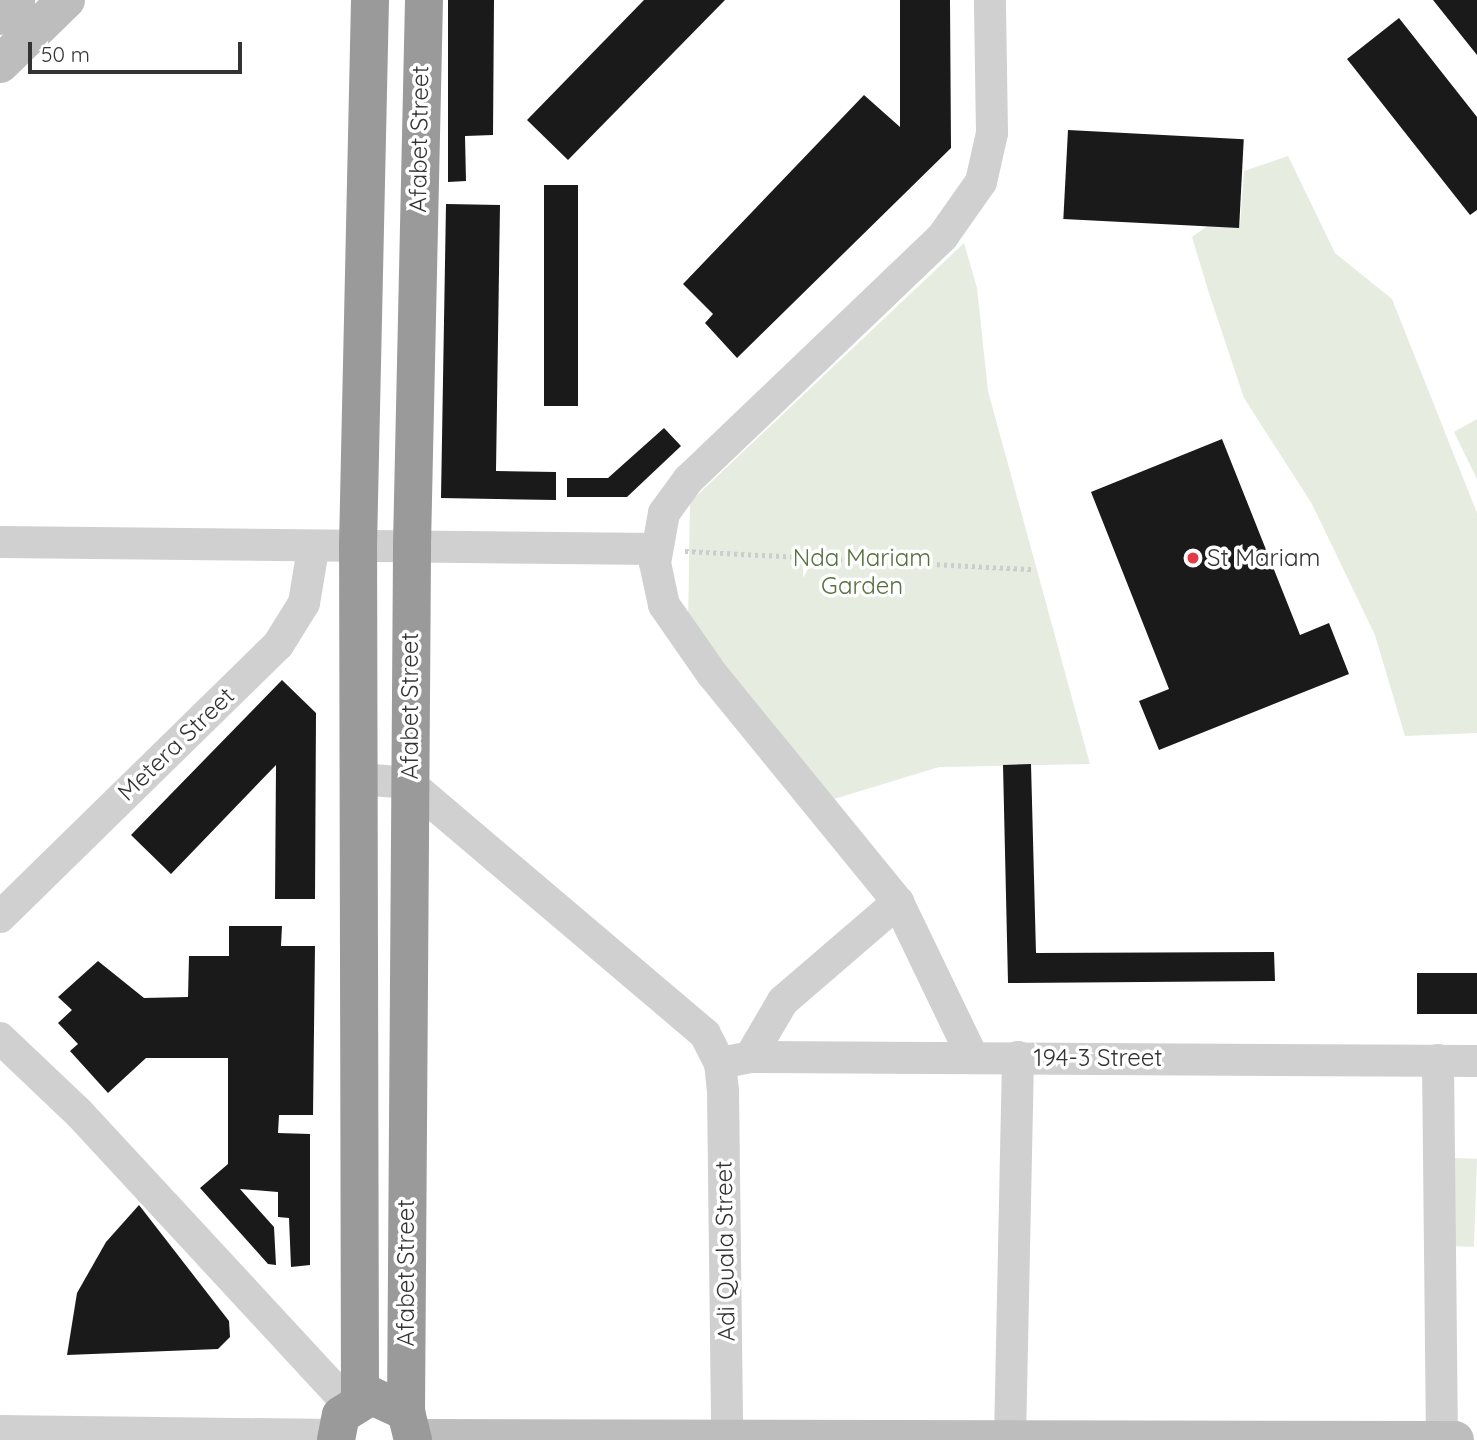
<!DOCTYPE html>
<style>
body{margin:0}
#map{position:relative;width:1477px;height:1440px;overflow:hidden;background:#fff;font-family:Quicksand,sans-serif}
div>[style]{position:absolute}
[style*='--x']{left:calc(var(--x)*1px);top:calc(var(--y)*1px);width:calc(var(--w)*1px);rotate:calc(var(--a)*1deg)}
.green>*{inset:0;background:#e6ecdf;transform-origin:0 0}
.building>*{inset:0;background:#1a1a1a;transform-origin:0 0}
.path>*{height:4.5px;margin-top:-2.25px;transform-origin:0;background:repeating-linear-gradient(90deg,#cdcdcd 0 3.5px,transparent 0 7px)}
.street>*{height:32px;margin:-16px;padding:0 16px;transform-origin:16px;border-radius:16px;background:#d0d0d0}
.secondary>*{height:38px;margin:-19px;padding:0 19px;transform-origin:19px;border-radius:19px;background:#bdbdbd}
.highway>*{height:38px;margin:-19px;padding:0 19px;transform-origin:19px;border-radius:19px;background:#9a9a9a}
.dots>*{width:19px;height:19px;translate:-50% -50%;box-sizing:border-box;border:4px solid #fff;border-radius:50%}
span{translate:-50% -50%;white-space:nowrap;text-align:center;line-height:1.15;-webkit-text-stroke:7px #fff;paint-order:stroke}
.street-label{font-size:24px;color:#333}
.park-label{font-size:24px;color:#56703f}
.poi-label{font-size:24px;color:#333}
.left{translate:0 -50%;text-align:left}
.scale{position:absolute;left:28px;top:42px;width:214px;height:32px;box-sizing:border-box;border:4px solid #333;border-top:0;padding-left:9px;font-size:21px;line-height:24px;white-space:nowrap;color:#333;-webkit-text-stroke:5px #fff;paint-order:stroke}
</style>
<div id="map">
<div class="green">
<i style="clip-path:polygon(1288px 156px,1335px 253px,1392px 299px,1477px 513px,1477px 733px,1405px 736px,1375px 635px,1312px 504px,1244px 398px,1208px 290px,1192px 237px,1209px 225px,1240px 226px,1244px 171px)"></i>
<i style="clip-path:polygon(964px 243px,977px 288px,988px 391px,1090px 764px,939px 767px,834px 799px,688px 626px,690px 502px)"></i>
<i style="clip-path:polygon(1477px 419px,1477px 479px,1454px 432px)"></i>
<i style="left:1453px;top:1158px;width:24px;height:88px;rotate:2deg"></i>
</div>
<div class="building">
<i style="clip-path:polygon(448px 0,494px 0,493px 135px,465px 136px,466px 181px,448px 182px)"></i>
<i style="clip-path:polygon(644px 0,725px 0,568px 160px,527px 120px)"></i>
<i style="clip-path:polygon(900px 0,950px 0,951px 148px,737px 358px,705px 323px,713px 314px,683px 284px,864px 95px,900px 127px)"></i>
<i style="clip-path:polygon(1433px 0,1477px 0,1477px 55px)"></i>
<i style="clip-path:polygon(1399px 18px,1477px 117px,1477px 210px,1470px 215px,1347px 59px)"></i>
<i style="left:1068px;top:130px;width:176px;height:89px;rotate:3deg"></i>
<i style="left:544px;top:185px;width:34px;height:221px"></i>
<i style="clip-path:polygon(446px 204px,500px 205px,496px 471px,556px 472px,556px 500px,441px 498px)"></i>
<i style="clip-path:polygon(664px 428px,681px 446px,627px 497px,567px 497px,567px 478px,608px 478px)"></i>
<i style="clip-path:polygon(1222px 439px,1300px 635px,1329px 623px,1349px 674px,1159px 750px,1139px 701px,1169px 689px,1091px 492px)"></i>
<i style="clip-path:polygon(282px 680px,316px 713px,315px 899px,275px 899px,276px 765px,171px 874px,131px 835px)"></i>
<i style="clip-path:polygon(1031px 764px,1036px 953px,1274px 952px,1275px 981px,1008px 983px,1003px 765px)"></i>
<i style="clip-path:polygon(229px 926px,282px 926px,281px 946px,315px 946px,313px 1115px,279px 1115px,278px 1133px,310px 1134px,310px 1265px,291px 1267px,289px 1218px,278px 1217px,278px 1192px,240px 1189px,274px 1227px,276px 1265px,268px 1264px,200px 1188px,228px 1164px,228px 1058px,146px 1058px,108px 1093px,70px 1051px,78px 1044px,58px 1023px,72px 1010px,58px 997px,98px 961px,144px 998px,188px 997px,189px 956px,229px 956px)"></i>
<i style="left:1477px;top:973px;width:41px;height:60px;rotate:90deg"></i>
<i style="clip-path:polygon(139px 1205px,229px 1321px,230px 1337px,218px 1349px,67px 1355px,77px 1293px,106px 1242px)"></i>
</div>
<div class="path">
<i style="--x:685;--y:551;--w:349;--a:3"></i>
</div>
<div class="street">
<i style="--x:0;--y:542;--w:657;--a:0.61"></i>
<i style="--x:360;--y:779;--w:49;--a:4.7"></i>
<i style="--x:409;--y:783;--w:388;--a:40.3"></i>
<i style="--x:705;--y:1034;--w:33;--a:63"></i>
<i style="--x:720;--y:1063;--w:28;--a:84"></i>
<i style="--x:723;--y:1091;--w:349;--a:89.3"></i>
<i style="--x:0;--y:917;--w:389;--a:-44.4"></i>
<i style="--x:278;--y:645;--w:49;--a:-58.2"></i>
<i style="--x:304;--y:603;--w:55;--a:-80.5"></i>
<i style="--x:0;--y:1038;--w:109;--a:43.5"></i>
<i style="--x:79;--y:1113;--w:398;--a:47.2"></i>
<i style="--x:750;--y:1057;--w:65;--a:-59.5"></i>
<i style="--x:783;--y:1001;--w:152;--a:-40.7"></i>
<i style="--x:973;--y:1058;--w:173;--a:-115.7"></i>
<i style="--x:898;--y:902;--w:294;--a:-129.2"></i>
<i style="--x:712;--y:674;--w:84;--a:-124.8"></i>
<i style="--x:664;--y:605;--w:43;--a:-102.1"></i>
<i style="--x:655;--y:563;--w:51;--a:-79.8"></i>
<i style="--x:664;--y:513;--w:41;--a:-54"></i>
<i style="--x:688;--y:480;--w:353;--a:-43.7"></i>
<i style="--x:943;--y:236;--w:66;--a:-54.9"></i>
<i style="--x:981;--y:182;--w:50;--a:-77.3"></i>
<i style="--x:992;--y:133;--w:133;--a:-90.9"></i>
<i style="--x:1438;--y:1060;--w:380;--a:89.4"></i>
<i style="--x:720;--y:1063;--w:31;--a:-11"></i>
<i style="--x:750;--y:1057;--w:727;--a:0.32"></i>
<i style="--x:0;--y:1431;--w:336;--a:0.7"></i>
<i style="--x:1010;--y:1440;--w:383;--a:-88.8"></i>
</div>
<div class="secondary">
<i style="--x:0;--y:16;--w:23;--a:-45"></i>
<i style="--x:0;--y:64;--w:92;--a:-44.1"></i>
<i style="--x:414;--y:1438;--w:1041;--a:0.11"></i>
</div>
<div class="highway">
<i style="--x:360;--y:1399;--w:853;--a:-90.13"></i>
<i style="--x:358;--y:546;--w:546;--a:-88.74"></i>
<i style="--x:406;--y:1412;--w:867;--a:-89.6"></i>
<i style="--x:412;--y:545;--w:545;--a:-88.74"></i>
<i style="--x:336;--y:1440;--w:25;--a:-79"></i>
<i style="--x:341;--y:1415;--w:36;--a:-32"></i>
<i style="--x:372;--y:1396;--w:38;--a:25"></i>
<i style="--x:406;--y:1412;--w:29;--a:76"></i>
</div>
<div class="dots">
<i style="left:1193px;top:558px;background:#e63946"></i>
</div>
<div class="street-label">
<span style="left:419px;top:139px;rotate:-89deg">Afabet Street</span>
<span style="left:410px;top:706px;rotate:-90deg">Afabet Street</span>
<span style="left:176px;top:744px;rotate:-44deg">Metera Street</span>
<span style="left:1098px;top:1058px">194-3 Street</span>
<span style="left:725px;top:1251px;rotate:-91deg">Adi Quala Street</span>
<span style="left:406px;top:1273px;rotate:-90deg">Afabet Street</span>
</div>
<div class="park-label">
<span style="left:862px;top:572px">Nda Mariam<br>Garden</span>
</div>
<div class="poi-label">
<span class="left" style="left:1207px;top:558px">St Mariam</span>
</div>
<div class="scale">50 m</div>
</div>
